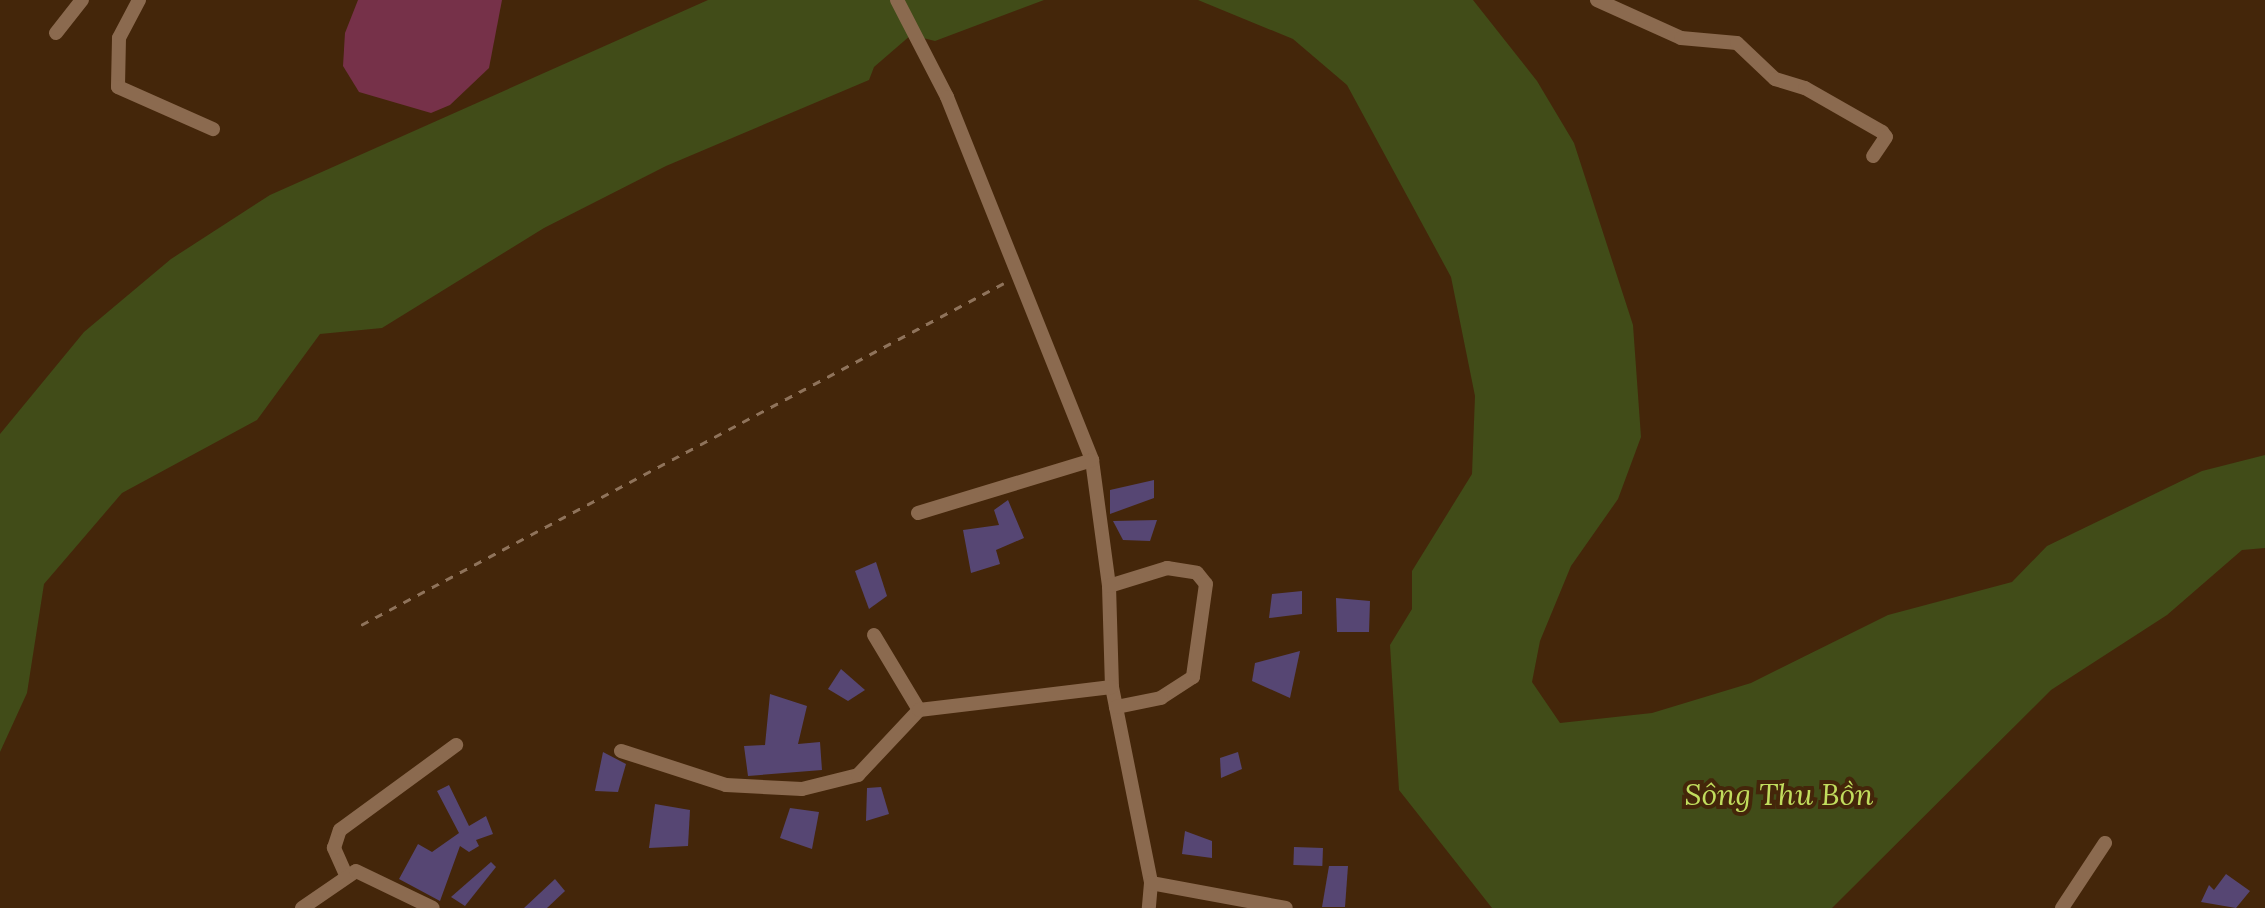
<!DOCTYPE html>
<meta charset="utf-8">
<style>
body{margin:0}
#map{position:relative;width:2265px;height:908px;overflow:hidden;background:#44260a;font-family:Lora,serif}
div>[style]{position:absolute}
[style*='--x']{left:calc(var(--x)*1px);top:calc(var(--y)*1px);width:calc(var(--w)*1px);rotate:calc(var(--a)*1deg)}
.green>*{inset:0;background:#763149}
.water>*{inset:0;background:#414c18}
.building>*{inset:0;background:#564673;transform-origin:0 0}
.path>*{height:2.5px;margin-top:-1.25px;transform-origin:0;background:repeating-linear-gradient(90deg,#8f735b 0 8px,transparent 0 16px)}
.minor>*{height:14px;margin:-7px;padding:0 7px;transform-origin:7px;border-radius:7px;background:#8b6a4f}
span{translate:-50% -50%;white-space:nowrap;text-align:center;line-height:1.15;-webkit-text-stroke:8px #44260a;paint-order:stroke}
.water-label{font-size:30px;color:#c1dd5d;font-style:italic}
</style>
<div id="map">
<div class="green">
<i style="clip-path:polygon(358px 0,502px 0,489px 68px,450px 105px,431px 113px,359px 92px,343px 66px,345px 33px)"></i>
</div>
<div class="water">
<i style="clip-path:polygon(708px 0,1044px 0,935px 41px,911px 35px,874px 67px,869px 80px,666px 166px,544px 228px,382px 328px,320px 334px,257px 420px,122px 493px,44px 584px,27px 693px,0 752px,0 434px,84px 332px,171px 259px,270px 195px)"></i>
<i style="clip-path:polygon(1198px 0,1473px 0,1537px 81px,1574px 143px,1633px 325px,1641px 437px,1618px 499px,1571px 566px,1540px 641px,1532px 682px,1560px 723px,1652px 713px,1751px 683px,1888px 615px,2012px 582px,2047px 546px,2202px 471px,2265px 455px,2265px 548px,2242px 550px,2167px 615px,2051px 690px,1832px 908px,1492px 908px,1399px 790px,1390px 645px,1412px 609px,1412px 571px,1472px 474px,1475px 396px,1451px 277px,1347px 85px,1293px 39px)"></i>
</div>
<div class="building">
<i style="clip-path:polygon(1154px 480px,1154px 498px,1110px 514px,1110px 490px)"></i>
<i style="clip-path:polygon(1008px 500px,1024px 538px,996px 550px,1000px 564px,971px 573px,963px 530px,999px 525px,994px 510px)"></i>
<i style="clip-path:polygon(1157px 520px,1150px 541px,1123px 540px,1113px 521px)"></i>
<i style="clip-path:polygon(876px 562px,887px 596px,869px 609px,855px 571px)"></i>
<i style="clip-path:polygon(1302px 591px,1302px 614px,1269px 618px,1272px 594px)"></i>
<i style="clip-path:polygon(1336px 598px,1370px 601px,1369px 632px,1337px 632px)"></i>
<i style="clip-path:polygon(1300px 651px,1290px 698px,1252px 681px,1255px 663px)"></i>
<i style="clip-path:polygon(841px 669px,865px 690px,848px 701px,828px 689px)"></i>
<i style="clip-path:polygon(770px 694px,807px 706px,798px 744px,820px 742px,822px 770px,748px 776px,744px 746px,765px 745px)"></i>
<i style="clip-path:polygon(603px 752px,626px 764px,618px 792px,595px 791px)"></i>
<i style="clip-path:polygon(1238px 752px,1242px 769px,1221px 778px,1220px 758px)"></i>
<i style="clip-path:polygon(449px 785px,469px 826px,486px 816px,493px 834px,476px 840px,479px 846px,469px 852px,460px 846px,440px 901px,399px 879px,418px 844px,432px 852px,459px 833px,437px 791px)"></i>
<i style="clip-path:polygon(881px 787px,889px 814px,866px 821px,867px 788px)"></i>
<i style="clip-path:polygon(655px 804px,690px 810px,688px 846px,649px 848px)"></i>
<i style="clip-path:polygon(790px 808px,819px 812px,812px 849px,780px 838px)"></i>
<i style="clip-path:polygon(1185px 831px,1212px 841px,1212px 858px,1182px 854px)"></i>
<i style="left:1294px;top:847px;width:29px;height:18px;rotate:2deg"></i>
<i style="clip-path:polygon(491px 862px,496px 867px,465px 906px,451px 897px)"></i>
<i style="clip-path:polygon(1329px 866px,1348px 866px,1345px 907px,1322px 907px)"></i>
<i style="clip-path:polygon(2226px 874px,2250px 891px,2236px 908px,2201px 902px,2209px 885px,2214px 890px)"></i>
<i style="clip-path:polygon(555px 879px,565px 891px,547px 908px,524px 908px)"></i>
</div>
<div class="path">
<i style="--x:361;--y:625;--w:728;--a:-28.01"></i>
</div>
<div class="minor">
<i style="--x:139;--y:0;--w:43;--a:117.8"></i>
<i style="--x:119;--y:38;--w:49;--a:91.2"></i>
<i style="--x:118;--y:87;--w:104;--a:23.9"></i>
<i style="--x:897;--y:0;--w:109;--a:62.7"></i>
<i style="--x:947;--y:97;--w:391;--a:68.2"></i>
<i style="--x:1092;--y:460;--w:127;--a:82.3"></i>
<i style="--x:1109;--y:586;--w:101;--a:88.3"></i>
<i style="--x:1112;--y:687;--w:200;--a:78.7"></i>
<i style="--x:1151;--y:883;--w:25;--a:95"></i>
<i style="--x:1597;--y:0;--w:92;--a:24.3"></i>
<i style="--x:1681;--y:38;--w:56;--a:5.1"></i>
<i style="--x:1737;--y:43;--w:52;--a:43.5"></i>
<i style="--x:1775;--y:79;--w:31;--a:17"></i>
<i style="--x:1805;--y:88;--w:89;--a:29.7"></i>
<i style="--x:1882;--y:132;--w:6;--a:51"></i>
<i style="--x:1886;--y:137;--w:23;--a:124"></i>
<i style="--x:56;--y:33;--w:42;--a:-51.8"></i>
<i style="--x:918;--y:513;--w:182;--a:-16.9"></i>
<i style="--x:1109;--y:586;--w:61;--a:-17.2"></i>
<i style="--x:1167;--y:568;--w:30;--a:9"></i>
<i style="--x:1197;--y:573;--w:14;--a:51"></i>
<i style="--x:1206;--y:584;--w:94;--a:98"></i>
<i style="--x:1193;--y:677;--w:38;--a:147"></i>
<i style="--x:1161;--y:698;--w:46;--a:168.7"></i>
<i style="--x:874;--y:635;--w:87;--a:59"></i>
<i style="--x:621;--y:751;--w:110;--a:17.9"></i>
<i style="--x:726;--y:785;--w:76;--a:3"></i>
<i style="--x:802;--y:789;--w:58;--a:-14"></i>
<i style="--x:858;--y:775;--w:89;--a:-46.8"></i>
<i style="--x:919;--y:710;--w:194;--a:-6.8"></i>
<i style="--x:346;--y:875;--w:30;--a:-114"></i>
<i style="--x:334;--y:848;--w:19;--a:-72"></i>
<i style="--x:340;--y:830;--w:144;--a:-36.2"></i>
<i style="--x:1151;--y:883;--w:137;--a:10.5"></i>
<i style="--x:302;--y:908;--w:65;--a:-34.4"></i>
<i style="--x:356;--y:871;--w:85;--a:25.7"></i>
<i style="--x:2062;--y:908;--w:78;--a:-56.5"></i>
</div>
<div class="water-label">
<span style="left:1779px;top:794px">Sông Thu Bồn</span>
</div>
</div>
